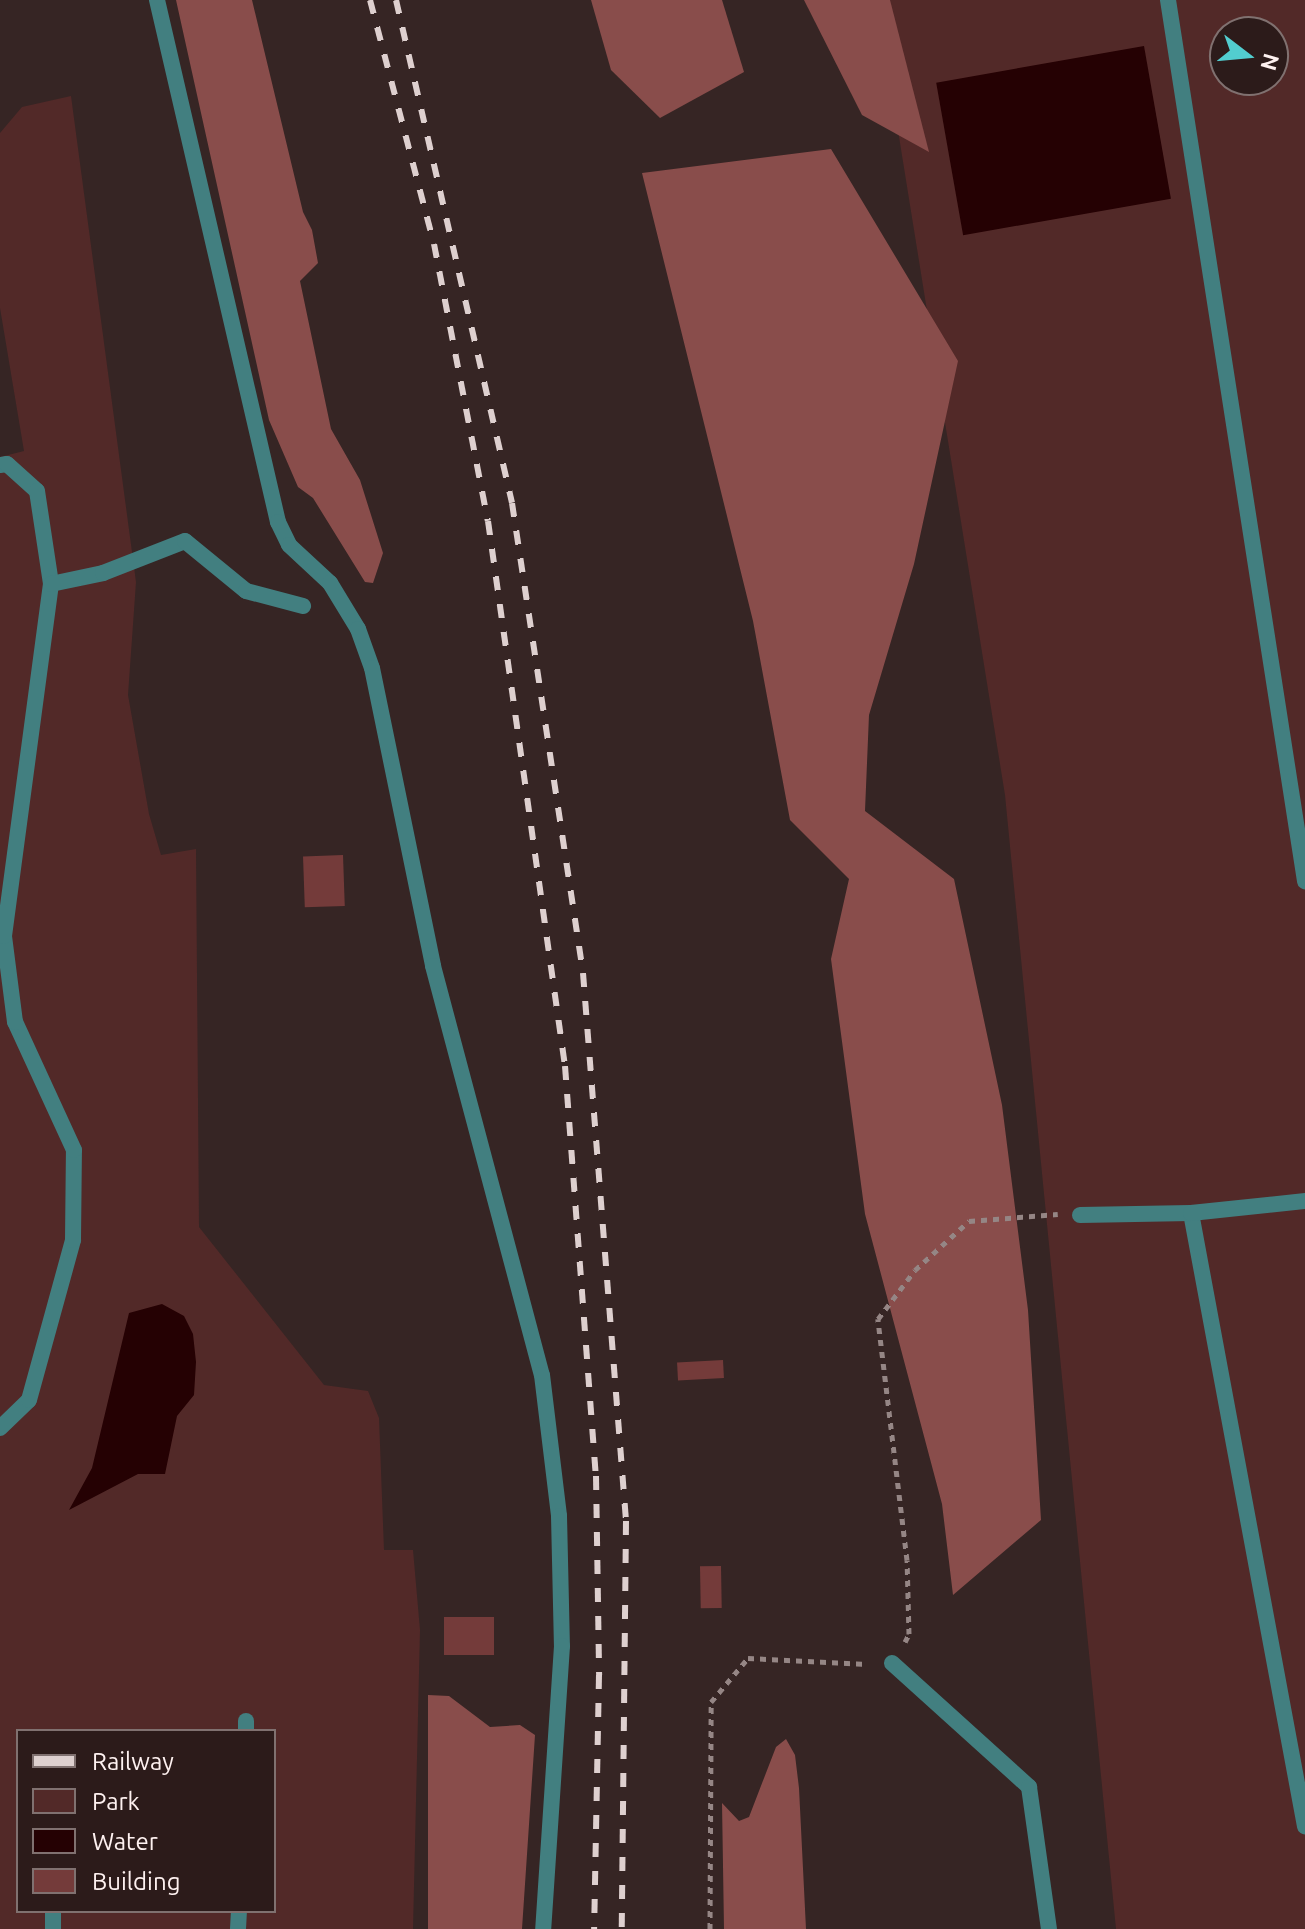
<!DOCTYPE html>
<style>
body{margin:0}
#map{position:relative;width:1305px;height:1929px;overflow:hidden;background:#362524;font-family:Ubuntu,sans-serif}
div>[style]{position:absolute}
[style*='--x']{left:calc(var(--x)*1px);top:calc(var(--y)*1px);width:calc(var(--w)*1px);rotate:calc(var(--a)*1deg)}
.green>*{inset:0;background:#522928}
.forest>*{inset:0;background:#894d4b}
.water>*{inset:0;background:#250103;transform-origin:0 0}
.building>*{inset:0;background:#743b3a;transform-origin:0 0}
.path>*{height:5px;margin-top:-2.5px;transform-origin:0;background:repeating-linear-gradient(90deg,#958685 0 6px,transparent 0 12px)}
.lane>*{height:16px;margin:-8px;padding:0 8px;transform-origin:8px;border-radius:8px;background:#427f80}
.rail>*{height:6px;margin-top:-3px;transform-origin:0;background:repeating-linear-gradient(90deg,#ded0cf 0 14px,transparent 0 28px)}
span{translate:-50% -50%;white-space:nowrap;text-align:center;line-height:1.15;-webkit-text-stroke:6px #2c1b1a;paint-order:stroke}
.legend{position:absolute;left:16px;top:1729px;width:260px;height:184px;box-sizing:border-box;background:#2c1b1a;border:2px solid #807170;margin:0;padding:10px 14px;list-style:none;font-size:24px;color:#fef1f0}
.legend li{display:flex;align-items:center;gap:16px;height:40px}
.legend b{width:40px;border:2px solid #807170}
.north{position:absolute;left:1209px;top:16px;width:80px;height:80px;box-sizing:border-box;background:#2c1b1a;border:2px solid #807170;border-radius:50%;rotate:106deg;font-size:22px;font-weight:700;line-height:32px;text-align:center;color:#fef1f0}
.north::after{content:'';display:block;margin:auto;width:28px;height:36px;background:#52cdcf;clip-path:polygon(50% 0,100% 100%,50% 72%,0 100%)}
</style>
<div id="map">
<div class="green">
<i style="clip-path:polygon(evenodd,877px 0,1305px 0,1305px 1929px,1116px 1929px,1005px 795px,877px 0,1225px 32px,1273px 32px,1273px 80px,1225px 80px,1225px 32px)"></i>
<i style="clip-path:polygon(evenodd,71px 96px,136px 582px,128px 695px,149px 814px,161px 855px,196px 849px,199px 1227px,324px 1385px,368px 1391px,379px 1418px,384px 1550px,413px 1550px,420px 1630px,413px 1929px,0 1929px,0 457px,24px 451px,0 308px,0 133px,22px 107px,71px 96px,18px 1731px,274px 1731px,274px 1911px,18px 1911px,18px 1731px)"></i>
</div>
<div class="forest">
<i style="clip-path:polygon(176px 0,252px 0,303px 212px,312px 230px,318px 263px,300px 281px,331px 429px,360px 480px,383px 553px,373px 583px,365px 582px,313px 498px,298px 487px,269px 420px)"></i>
<i style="clip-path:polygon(591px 0,722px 0,744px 72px,660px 118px,611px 70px)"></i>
<i style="clip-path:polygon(804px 0,890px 0,929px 152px,862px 115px)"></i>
<i style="clip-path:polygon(831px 149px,958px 361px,914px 564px,869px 715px,865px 811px,954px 879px,1002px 1105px,1028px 1310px,1041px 1520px,953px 1595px,942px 1504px,865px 1214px,831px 959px,849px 879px,790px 820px,753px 621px,642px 173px)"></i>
<i style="clip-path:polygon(428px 1695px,449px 1696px,490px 1727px,520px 1725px,535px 1735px,522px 1929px,428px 1929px)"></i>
<i style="clip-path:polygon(786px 1739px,795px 1755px,799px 1788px,806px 1929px,724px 1929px,722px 1803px,739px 1821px,749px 1817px,776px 1747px)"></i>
</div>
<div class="water">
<i style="left:1144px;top:46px;width:155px;height:211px;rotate:80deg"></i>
<i style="clip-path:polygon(162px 1304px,184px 1316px,193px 1334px,196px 1362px,194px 1395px,177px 1416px,165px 1474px,138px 1474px,69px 1510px,92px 1468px,129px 1313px)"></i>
</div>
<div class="building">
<i style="left:343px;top:855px;width:51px;height:40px;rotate:88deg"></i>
<i style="left:723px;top:1360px;width:18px;height:46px;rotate:87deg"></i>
<i style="left:721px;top:1566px;width:42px;height:21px;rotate:89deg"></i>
<i style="left:444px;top:1617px;width:50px;height:38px"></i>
</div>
<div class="path">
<i style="--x:905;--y:1642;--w:9;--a:-63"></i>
<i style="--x:909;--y:1634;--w:74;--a:-91.5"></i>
<i style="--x:907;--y:1560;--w:243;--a:-96.9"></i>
<i style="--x:878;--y:1319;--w:61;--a:-52.9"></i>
<i style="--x:915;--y:1270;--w:73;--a:-42.2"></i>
<i style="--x:969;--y:1221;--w:89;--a:-4.5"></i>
<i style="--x:710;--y:1929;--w:227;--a:-89.7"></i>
<i style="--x:711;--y:1702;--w:57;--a:-49.9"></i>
<i style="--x:748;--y:1658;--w:119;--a:2.9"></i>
</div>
<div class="lane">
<i style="--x:157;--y:0;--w:536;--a:76.95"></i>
<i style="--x:278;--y:522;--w:25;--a:64"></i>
<i style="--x:289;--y:545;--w:56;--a:42.8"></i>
<i style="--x:330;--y:583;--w:54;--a:58.7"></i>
<i style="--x:358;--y:629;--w:41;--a:70.3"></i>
<i style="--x:372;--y:668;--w:304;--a:78.4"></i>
<i style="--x:433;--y:966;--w:423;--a:75.1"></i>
<i style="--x:542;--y:1375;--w:142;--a:83.1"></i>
<i style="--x:559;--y:1516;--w:130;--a:88.7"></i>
<i style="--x:562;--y:1646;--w:284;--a:93.8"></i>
<i style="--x:1168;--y:0;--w:892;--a:81.16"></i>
<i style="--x:0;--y:465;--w:7;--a:-8"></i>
<i style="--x:7;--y:464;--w:40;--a:42"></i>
<i style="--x:37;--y:491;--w:94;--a:81.4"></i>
<i style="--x:1191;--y:1213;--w:624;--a:79.47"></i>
<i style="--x:1080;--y:1215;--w:111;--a:-1"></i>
<i style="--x:1191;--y:1213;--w:115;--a:-6"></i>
<i style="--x:0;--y:1428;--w:40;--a:-44"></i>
<i style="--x:29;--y:1400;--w:166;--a:-74.6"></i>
<i style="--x:73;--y:1240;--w:90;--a:-89.4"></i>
<i style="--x:74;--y:1150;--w:141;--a:-114.7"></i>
<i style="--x:15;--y:1022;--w:87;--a:-97.3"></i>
<i style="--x:4;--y:936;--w:355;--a:-82.4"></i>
<i style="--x:51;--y:584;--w:53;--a:-11.9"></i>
<i style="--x:103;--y:573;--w:88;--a:-21.3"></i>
<i style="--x:185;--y:541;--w:79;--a:39.3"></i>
<i style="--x:246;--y:591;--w:59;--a:14.7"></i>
<i style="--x:892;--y:1663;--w:185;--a:42.1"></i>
<i style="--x:1029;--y:1787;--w:143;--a:82"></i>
<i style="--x:246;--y:1731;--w:10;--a:-90"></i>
<i style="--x:53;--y:1911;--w:18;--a:90"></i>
<i style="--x:238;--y:1929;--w:18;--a:-87"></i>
</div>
<div class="rail">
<i style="--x:370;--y:0;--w:252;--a:75.3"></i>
<i style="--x:434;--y:244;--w:282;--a:79"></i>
<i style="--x:488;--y:521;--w:550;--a:81.96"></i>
<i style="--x:565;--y:1066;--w:411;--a:85.7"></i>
<i style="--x:596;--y:1476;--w:199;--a:89.1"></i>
<i style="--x:599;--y:1675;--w:254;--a:91.1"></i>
<i style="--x:396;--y:0;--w:516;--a:77.01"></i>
<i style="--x:512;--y:503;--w:475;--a:81.4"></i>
<i style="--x:583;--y:973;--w:550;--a:85.51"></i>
<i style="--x:626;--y:1521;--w:408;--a:90.6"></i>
</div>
<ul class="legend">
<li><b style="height:10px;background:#ded0cf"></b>Railway</li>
<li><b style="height:22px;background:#522928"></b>Park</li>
<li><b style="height:22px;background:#250103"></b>Water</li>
<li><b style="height:22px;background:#743b3a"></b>Building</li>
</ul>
<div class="north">N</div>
</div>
